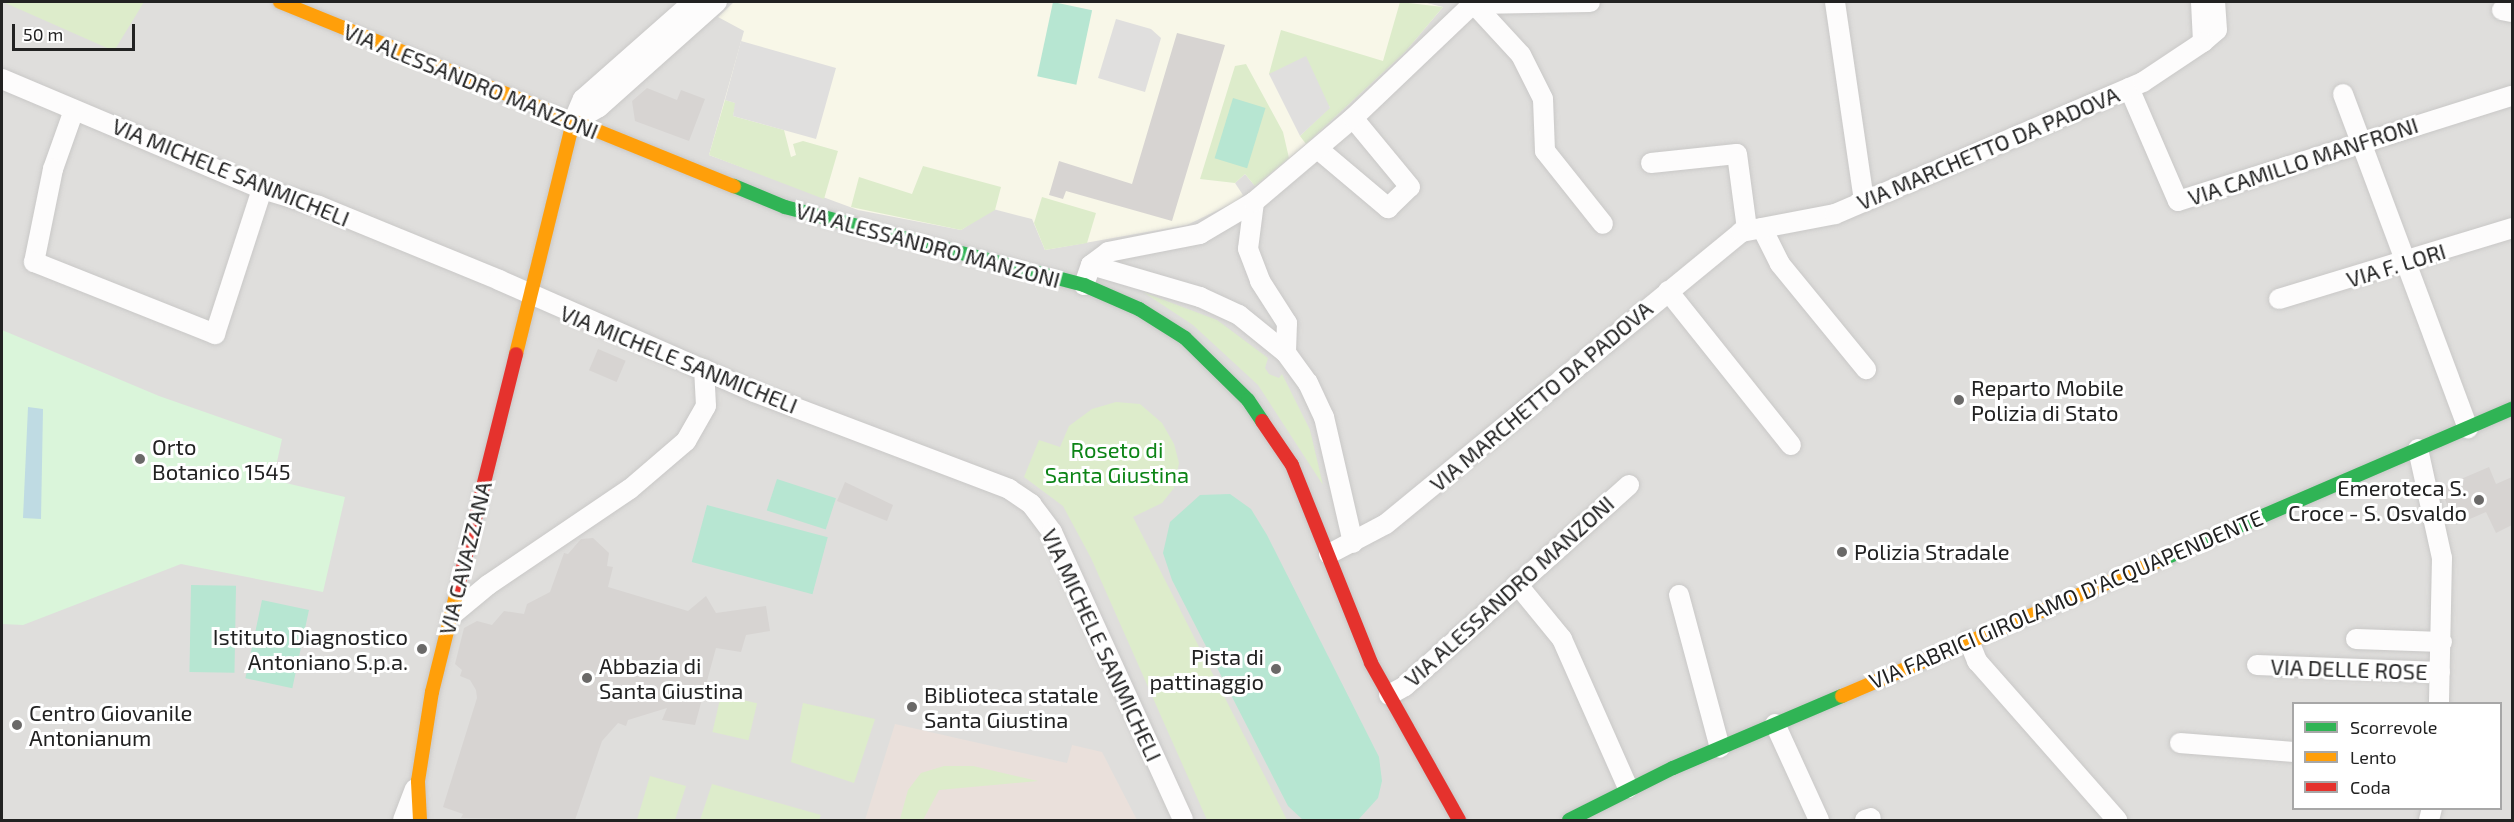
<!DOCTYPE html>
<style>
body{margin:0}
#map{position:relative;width:2514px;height:822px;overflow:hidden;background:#f0eeeb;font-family:"Exo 2",sans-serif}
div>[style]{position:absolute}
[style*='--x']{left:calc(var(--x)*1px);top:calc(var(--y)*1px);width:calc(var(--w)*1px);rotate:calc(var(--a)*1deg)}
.residential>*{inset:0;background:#dfdedc}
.education>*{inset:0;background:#f8f7e8}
.military>*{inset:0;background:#eae0db}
.grass>*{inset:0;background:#ddeccb;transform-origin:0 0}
.park>*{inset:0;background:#daf5da}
.pitch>*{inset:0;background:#b7e6d2;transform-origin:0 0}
.parking>*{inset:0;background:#e0dfde}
.water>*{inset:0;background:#bfdbe3}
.building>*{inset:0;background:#d7d4d2;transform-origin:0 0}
.roads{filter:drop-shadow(0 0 2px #c9c8c7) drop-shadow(0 0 2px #c9c8c7)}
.street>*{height:20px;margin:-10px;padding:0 10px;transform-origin:10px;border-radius:10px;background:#fdfcfc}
.fast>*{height:14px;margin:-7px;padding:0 7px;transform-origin:7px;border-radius:7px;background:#30b455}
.slow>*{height:14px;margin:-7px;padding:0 7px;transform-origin:7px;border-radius:7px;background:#ff9f0a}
.jam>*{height:14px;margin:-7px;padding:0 7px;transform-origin:7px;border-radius:7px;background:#e5322d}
.dots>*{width:16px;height:16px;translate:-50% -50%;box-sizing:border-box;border:3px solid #fff;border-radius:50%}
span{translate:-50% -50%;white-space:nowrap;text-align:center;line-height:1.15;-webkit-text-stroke:6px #fff;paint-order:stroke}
.street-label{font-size:22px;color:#222}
.poi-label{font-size:22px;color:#222}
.left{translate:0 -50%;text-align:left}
.right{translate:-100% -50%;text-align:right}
.park-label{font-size:22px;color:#0c8416}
.frame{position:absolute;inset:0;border:3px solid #222;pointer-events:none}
.legend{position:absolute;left:2292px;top:702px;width:210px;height:108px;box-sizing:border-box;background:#fff;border:2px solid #a7a7a7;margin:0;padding:8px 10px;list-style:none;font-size:18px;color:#222}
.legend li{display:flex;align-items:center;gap:12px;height:30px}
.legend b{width:30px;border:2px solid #a7a7a7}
.scale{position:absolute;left:12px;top:24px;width:123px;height:27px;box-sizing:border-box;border:3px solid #222;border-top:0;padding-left:8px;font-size:18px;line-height:21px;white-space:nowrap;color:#222;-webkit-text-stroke:4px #fff;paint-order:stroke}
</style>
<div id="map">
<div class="residential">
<i style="clip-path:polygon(evenodd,2px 2px,2512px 2px,2512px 820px,2px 820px,2px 2px,2294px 704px,2500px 704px,2500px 808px,2294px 808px,2294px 704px)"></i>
</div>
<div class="education">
<i style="clip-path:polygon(734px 2px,1423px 2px,1443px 7px,1405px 52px,1306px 144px,1255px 186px,1245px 174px,1235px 183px,1243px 195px,1237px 201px,1187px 225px,1045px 250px,1032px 219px,993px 209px,961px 230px,858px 210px,709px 155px,744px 31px,718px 17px)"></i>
</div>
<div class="military">
<i style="clip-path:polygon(895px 724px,1067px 763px,1072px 745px,1102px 752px,1137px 820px,865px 820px)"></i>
</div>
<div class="grass">
<i style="clip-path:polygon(3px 2px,144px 2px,114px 51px)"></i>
<i style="clip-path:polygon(1400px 2px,1443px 7px,1405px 52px,1306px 144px,1300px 136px,1330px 107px,1269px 74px,1281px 30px,1383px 61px)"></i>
<i style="clip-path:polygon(1246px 64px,1283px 132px,1289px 158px,1255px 186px,1245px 174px,1235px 183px,1200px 179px,1235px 66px)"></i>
<i style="clip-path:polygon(725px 100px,736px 103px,733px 116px,784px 130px,791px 157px,796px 155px,793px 144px,803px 141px,838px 151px,824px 199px,709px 155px)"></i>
<i style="clip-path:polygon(923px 166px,1001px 187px,995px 210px,961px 230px,851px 207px,859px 177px,912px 194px)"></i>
<i style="clip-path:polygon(1042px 197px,1096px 213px,1087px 243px,1045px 250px,1034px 223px)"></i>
<i style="clip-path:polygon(1143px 292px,1217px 320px,1268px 358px,1265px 368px,1269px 374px,1279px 378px,1282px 374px,1310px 430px,1323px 485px,1258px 385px,1193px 325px)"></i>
<i style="clip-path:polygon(1116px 402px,1140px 404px,1162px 423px,1174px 444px,1179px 463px,1174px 488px,1162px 503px,1133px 517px,1287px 820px,1207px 820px,1091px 558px,1063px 506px,1024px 477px,1039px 440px,1060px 447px,1069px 426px,1092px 409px)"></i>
<i style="left:721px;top:695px;width:37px;height:38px;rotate:13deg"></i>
<i style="clip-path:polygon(803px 703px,875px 719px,854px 783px,791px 762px)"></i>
<i style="clip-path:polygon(973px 766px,1038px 781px,939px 790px,923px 820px,900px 819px,908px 790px,921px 773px,944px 766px)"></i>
<i style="clip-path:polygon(650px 776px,686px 786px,675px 820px,637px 820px)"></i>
<i style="clip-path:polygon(712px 784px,821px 815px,819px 820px,700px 820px)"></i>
</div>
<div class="park">
<i style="clip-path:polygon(2px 330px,159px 396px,282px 439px,273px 480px,345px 497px,323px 592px,181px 564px,23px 625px,2px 624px)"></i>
</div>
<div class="pitch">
<i style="left:1053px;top:2px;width:40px;height:76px;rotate:12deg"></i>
<i style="left:1233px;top:98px;width:34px;height:63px;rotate:17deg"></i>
<i style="left:777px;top:479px;width:62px;height:33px;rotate:18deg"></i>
<i style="clip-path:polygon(1230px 494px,1251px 509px,1267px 535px,1379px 757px,1382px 781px,1378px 798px,1358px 820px,1303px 820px,1288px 806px,1172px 580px,1163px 553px,1170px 522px,1200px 495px)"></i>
<i style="left:707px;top:505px;width:125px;height:59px;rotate:15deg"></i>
<i style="left:191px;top:585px;width:45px;height:87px;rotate:1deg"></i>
<i style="left:262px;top:600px;width:48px;height:80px;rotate:12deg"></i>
</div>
<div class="parking">
<i style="clip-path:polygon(1116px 19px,1151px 29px,1161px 38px,1145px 92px,1098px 78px)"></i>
<i style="clip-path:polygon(741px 41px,836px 68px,816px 139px,733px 116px,735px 103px,725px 100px)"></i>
<i style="clip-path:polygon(1306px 56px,1330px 108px,1300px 136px,1269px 74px)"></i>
</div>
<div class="water">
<i style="clip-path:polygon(28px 407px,43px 409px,41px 519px,23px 518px)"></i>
</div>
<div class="building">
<i style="clip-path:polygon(1177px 33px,1225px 45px,1172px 221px,1066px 191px,1063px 199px,1049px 195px,1059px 161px,1132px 184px)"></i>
<i style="clip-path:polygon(647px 88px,677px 100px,681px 90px,705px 99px,689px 141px,635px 121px,632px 101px)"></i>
<i style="left:598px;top:349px;width:30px;height:23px;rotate:23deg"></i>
<i style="clip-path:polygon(2489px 467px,2496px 484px,2512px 477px,2512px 525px,2496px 533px,2486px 512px,2456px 525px,2440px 488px)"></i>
<i style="clip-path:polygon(845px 482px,893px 505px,887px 521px,837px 501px)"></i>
<i style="clip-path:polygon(593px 538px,609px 553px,607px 566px,613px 567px,608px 587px,688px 611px,706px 596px,716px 613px,766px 606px,770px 631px,746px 635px,741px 652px,716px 648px,695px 725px,662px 720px,667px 708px,628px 720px,626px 726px,618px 723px,602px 741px,575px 820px,461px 818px,463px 814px,443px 807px,477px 698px,476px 690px,470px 680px,460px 676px,462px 670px,455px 664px,464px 628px,477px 621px,492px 625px,504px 611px,524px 614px,527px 604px,550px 592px,564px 553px,568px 554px,581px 539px)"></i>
</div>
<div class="roads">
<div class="street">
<i style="--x:1835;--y:2;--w:200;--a:81.7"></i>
<i style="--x:2201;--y:2;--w:40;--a:87.1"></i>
<i style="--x:2203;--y:42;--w:18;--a:-41"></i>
<i style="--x:2217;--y:30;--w:28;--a:-94"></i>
<i style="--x:1474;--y:4;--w:69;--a:47.3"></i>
<i style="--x:1521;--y:55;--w:49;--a:63.4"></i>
<i style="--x:1543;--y:99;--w:52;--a:87.8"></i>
<i style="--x:1545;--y:151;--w:93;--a:51.5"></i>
<i style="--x:1474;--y:4;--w:116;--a:-1"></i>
<i style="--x:2502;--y:10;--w:10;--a:11"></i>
<i style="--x:2;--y:79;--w:282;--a:22.9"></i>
<i style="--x:262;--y:189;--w:59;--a:16.6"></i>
<i style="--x:319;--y:206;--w:195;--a:22.3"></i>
<i style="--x:499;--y:280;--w:279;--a:23.7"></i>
<i style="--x:754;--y:392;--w:273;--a:20.8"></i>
<i style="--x:1009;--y:489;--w:27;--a:34"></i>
<i style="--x:1031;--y:504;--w:35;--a:53"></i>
<i style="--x:1052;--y:532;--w:316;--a:65.5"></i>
<i style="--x:2129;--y:88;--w:123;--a:66.6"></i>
<i style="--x:2178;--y:201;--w:350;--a:-17.5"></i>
<i style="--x:2343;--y:94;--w:357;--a:69.5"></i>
<i style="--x:74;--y:110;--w:63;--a:109.6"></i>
<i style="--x:53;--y:169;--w:95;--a:101.5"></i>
<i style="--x:34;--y:262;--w:195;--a:21.7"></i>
<i style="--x:215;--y:334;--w:152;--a:-72"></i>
<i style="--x:573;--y:122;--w:30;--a:-30"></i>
<i style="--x:599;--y:107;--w:158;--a:-41.7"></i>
<i style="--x:573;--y:122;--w:25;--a:-67"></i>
<i style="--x:583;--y:99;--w:147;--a:-41.4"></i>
<i style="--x:1318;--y:149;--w:92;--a:40.1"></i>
<i style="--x:1388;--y:208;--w:30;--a:-44"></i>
<i style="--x:1410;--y:187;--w:89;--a:-129.6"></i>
<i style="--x:1651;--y:163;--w:86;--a:-6"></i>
<i style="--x:1737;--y:154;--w:76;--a:82.4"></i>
<i style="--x:1254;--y:202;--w:47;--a:97.3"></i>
<i style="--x:1248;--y:249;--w:34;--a:69"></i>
<i style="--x:1260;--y:281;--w:50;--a:57.3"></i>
<i style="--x:1287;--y:323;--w:30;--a:92"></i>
<i style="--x:1762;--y:228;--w:40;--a:63.4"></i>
<i style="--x:1780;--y:264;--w:136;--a:50.7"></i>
<i style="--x:1091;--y:265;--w:114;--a:16.4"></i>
<i style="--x:1200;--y:297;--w:43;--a:24.8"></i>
<i style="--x:1239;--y:315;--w:60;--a:39"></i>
<i style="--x:1286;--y:353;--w:37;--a:54"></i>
<i style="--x:1308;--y:383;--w:38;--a:65"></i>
<i style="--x:1324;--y:417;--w:129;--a:77"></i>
<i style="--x:1084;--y:285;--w:21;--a:-71"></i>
<i style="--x:1091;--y:265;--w:21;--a:-37"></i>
<i style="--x:1108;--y:252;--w:94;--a:-11.1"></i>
<i style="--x:1200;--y:234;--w:63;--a:-30.7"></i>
<i style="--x:1254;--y:202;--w:130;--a:-40.3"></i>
<i style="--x:1353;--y:118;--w:168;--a:-43.6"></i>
<i style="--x:1668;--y:291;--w:197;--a:51.4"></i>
<i style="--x:2279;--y:299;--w:244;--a:-16.9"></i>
<i style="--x:2418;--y:449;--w:112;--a:77.6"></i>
<i style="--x:2442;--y:558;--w:146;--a:91.2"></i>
<i style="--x:1329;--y:554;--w:64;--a:-27.8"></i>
<i style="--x:1386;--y:524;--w:460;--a:-39.4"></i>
<i style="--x:1741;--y:232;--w:96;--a:-10.8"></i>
<i style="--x:1835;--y:214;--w:335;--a:-23.2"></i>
<i style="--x:2143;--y:82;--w:72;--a:-33.7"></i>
<i style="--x:1517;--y:584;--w:71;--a:50.7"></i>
<i style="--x:1562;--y:639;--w:163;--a:66.1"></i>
<i style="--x:1679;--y:595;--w:158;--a:75"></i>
<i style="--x:453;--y:614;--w:45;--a:-39.6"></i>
<i style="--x:488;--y:585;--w:171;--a:-34.1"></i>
<i style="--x:630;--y:489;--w:74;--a:-40.6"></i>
<i style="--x:686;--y:441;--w:40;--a:-60.3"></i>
<i style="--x:706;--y:406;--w:37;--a:-93"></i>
<i style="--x:2356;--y:639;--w:86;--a:2"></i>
<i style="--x:1969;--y:641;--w:22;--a:68"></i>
<i style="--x:1977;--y:661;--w:212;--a:48.6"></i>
<i style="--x:2257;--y:665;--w:183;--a:2.2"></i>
<i style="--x:1389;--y:695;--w:18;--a:-29"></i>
<i style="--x:1405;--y:686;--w:301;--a:-41.9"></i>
<i style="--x:1775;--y:724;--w:106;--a:65.4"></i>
<i style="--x:2180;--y:743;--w:114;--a:4.5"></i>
<i style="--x:403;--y:820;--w:33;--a:-69"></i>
<i style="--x:1865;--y:820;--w:6;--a:-18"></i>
<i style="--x:2429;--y:820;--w:12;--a:-76"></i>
</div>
<div class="fast">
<i style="--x:734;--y:186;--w:55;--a:22.4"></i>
<i style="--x:785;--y:207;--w:309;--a:14.6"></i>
<i style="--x:1084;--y:285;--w:60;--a:23.6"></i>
<i style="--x:1139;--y:309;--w:54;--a:32.2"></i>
<i style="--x:1185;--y:338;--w:88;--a:44.5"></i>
<i style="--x:1248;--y:400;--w:25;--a:56"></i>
<i style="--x:2163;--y:559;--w:380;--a:-23.3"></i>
<i style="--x:1569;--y:820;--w:116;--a:-26.6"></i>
<i style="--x:1673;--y:768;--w:184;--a:-23.1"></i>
</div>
<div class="slow">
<i style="--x:280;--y:2;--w:490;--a:22.1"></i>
<i style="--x:516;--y:354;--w:239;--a:-76.2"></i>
<i style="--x:1842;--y:696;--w:349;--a:-23.1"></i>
<i style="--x:420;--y:820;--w:39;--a:-93"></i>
<i style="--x:418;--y:781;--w:90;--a:-81.1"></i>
<i style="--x:432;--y:692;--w:108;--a:-76.1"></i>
</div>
<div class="jam">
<i style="--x:1262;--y:421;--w:53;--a:55.7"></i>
<i style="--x:1292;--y:465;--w:213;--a:68.2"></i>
<i style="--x:1371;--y:663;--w:180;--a:60.7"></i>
<i style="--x:458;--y:587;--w:240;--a:-76"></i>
</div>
</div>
<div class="dots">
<i style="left:1959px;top:400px;background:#6a6968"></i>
<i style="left:140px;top:459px;background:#6a6968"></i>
<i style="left:2479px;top:500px;background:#6a6968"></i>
<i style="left:1842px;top:552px;background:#6a6968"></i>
<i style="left:422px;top:649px;background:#6a6968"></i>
<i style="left:1276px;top:669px;background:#6a6968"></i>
<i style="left:587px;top:678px;background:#6a6968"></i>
<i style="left:912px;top:707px;background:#6a6968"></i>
<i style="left:17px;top:725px;background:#6a6968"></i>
</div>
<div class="street-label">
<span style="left:471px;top:81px;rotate:22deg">VIA ALESSANDRO MANZONI</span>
<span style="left:1988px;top:148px;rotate:-23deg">VIA MARCHETTO DA PADOVA</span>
<span style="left:2303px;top:161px;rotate:-18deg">VIA CAMILLO MANFRONI</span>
<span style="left:231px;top:172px;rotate:22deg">VIA MICHELE SANMICHELI</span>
<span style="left:928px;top:245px;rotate:15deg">VIA ALESSANDRO MANZONI</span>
<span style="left:2396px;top:265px;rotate:-17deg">VIA F. LORI</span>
<span style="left:679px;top:359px;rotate:22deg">VIA MICHELE SANMICHELI</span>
<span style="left:1541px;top:396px;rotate:-40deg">VIA MARCHETTO DA PADOVA</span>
<span style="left:465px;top:558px;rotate:-76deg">VIA CAVAZZANA</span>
<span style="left:1509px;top:591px;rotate:-42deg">VIA ALESSANDRO MANZONI</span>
<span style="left:2066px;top:599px;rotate:-23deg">VIA FABRICI GIROLAMO D'ACQUAPENDENTE</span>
<span style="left:1102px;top:645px;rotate:65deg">VIA MICHELE SANMICHELI</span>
<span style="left:2349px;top:669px;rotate:2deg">VIA DELLE ROSE</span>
</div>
<div class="poi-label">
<span class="left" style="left:1971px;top:400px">Reparto Mobile<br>Polizia di Stato</span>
<span class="left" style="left:152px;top:459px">Orto<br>Botanico 1545</span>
<span class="right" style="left:2467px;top:500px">Emeroteca S.<br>Croce - S. Osvaldo</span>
<span class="left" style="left:1854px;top:552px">Polizia Stradale</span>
<span class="right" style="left:408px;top:649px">Istituto Diagnostico<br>Antoniano S.p.a.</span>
<span class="right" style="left:1264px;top:669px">Pista di<br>pattinaggio</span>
<span class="left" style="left:599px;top:678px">Abbazia di<br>Santa Giustina</span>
<span class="left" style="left:924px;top:707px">Biblioteca statale<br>Santa Giustina</span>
<span class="left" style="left:29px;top:725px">Centro Giovanile<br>Antonianum</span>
</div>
<div class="park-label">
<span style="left:1117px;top:462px">Roseto di<br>Santa Giustina</span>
</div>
<div class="frame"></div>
<ul class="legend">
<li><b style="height:8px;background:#30b455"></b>Scorrevole</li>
<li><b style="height:8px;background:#ff9f0a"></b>Lento</li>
<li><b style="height:8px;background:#e5322d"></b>Coda</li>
</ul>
<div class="scale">50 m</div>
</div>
